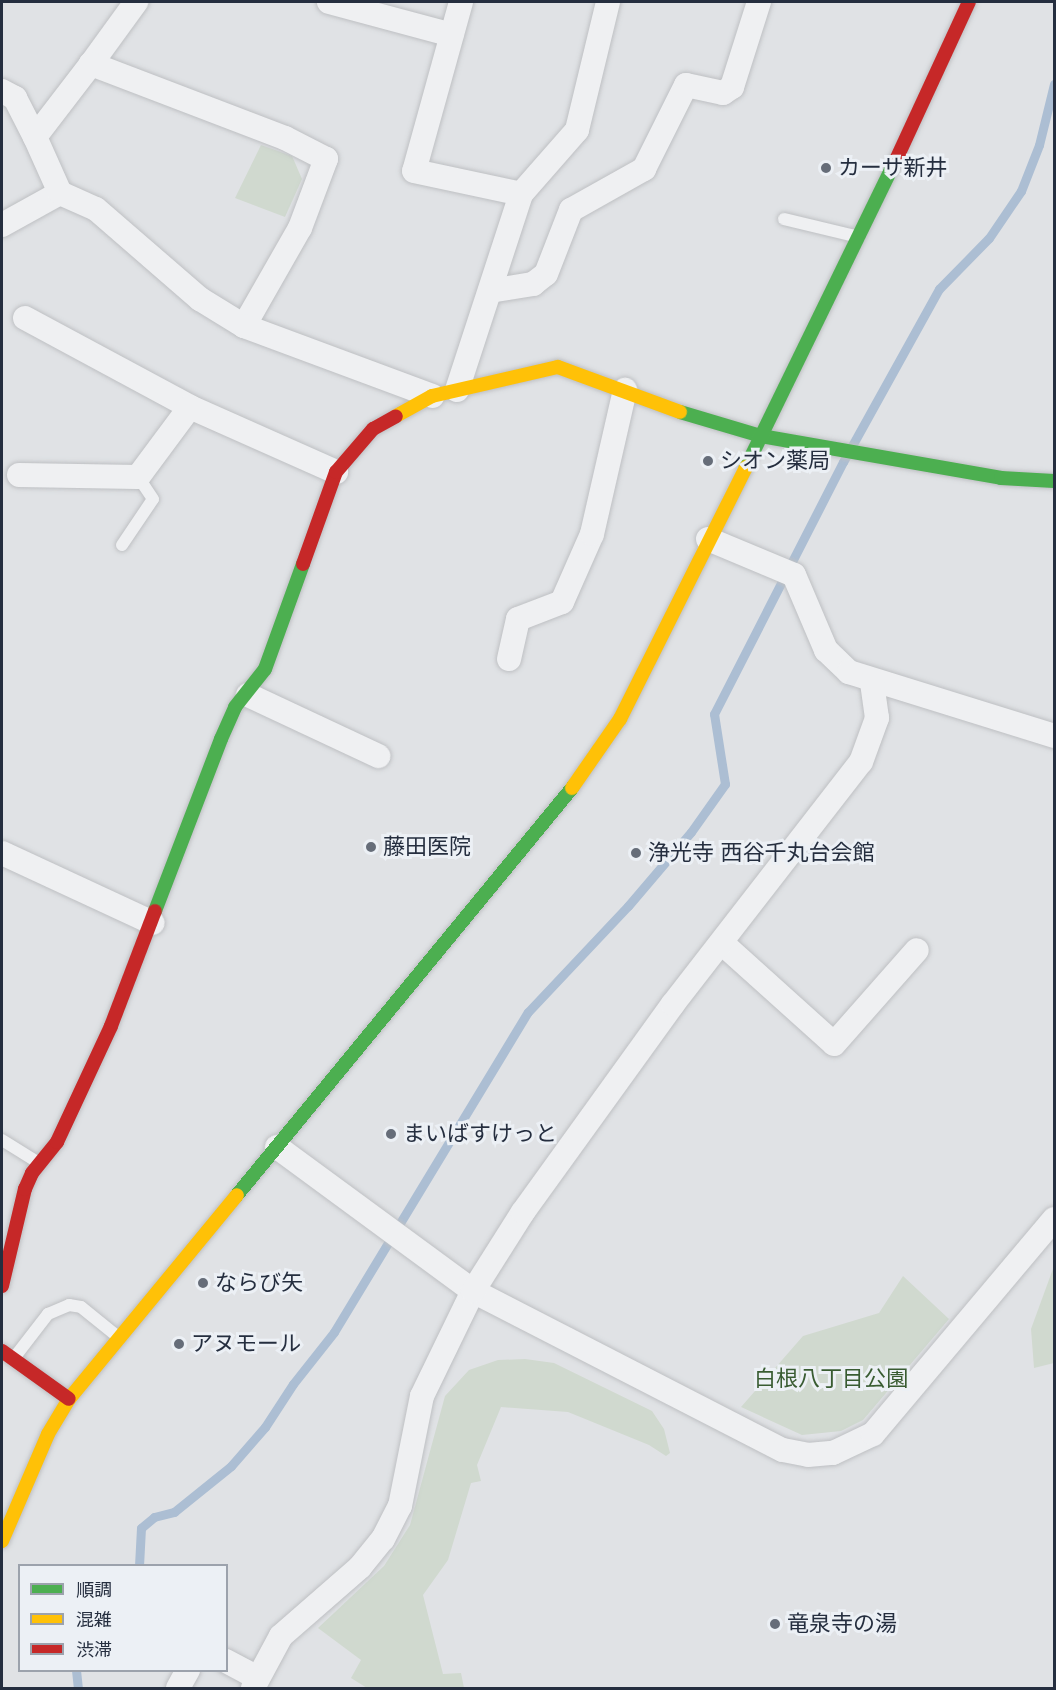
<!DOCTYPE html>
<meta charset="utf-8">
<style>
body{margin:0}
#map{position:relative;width:1056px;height:1690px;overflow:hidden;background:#e0e2e5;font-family:Jost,"Noto Sans JP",sans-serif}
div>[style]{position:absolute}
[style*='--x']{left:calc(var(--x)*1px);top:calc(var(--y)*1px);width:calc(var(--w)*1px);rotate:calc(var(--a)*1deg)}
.green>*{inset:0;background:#d0d9cf}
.stream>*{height:9px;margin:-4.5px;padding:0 4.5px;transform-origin:4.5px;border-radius:4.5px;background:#acbed3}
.roads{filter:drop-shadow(0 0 2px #bec0c3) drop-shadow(0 0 2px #bec0c3)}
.lane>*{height:12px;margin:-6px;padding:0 6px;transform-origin:6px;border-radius:6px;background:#eff0f2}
.street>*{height:24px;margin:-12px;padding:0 12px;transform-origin:12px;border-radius:12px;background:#eff0f2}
.fast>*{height:14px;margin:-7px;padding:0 7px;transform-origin:7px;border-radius:7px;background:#4caf50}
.slow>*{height:14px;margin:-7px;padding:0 7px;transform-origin:7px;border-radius:7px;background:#ffc107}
.jam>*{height:14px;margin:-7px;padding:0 7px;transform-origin:7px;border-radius:7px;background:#c62828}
.dots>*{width:16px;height:16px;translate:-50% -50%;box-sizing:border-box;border:3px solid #ecf0f5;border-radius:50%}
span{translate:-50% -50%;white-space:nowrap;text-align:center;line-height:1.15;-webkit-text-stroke:6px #ecf0f5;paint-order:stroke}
.poi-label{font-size:22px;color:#252e3f}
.left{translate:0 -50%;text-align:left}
.park-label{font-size:22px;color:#395c32}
.frame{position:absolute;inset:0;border:3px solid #252e3f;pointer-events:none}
.legend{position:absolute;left:18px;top:1564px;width:210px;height:108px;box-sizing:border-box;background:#ecf0f5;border:2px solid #9ca2ac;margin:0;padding:8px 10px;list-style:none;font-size:18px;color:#252e3f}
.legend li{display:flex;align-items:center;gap:12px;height:30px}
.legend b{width:30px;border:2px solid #9ca2ac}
</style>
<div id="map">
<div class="green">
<i style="clip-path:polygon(261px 145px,292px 156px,302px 179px,285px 217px,235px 198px)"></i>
<i style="clip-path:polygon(1054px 1266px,1054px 1363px,1034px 1368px,1031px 1329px)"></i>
<i style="clip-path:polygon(903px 1276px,949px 1319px,863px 1420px,841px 1431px,802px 1435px,741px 1407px,803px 1336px,879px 1313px)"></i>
<i style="clip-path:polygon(525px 1359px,554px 1363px,652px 1411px,664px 1429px,670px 1453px,666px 1456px,649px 1445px,568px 1412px,501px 1407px,477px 1465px,481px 1481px,471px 1483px,448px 1560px,423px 1595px,443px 1674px,461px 1673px,464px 1688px,367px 1688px,351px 1678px,361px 1660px,318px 1628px,384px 1566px,410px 1525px,445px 1396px,469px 1370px,498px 1360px)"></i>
</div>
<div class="stream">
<i style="--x:139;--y:1566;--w:38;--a:-87"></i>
<i style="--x:141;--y:1528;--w:17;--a:-40"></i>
<i style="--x:154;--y:1517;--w:21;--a:-14"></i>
<i style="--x:174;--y:1512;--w:73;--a:-38.9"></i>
<i style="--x:231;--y:1466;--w:52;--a:-48.9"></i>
<i style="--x:265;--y:1427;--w:51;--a:-56.9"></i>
<i style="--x:293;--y:1384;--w:66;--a:-51.7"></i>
<i style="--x:334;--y:1332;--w:374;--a:-58.8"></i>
<i style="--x:528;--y:1012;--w:146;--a:-46.7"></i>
<i style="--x:628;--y:906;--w:97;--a:-49.6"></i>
<i style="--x:691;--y:832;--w:59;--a:-54.7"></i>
<i style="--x:725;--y:784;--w:71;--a:-98.9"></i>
<i style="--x:714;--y:714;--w:283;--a:-62.9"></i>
<i style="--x:843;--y:462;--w:198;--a:-61"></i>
<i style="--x:939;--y:289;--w:71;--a:-45.6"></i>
<i style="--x:989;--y:238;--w:57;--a:-55.8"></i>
<i style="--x:1021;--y:191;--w:49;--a:-68.6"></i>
<i style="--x:1039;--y:145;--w:63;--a:-76.2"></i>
<i style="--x:76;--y:1670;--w:18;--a:84"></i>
</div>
<div class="roads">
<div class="lane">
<i style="--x:784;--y:219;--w:77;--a:13.5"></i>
<i style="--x:122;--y:545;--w:55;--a:-56"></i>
<i style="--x:153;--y:499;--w:27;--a:-124"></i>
<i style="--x:2;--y:1140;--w:44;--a:31.9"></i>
<i style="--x:14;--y:1358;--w:56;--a:-52.3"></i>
<i style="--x:48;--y:1314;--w:23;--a:-23"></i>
<i style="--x:69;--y:1305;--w:12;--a:9"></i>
<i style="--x:81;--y:1307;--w:48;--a:39"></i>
</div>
<div class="street">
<i style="--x:329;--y:2;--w:127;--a:15"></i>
<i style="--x:461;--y:2;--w:175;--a:105.5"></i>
<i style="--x:414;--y:171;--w:109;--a:12.1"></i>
<i style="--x:91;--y:64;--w:77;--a:-54"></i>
<i style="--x:2;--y:91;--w:15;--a:28"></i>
<i style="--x:15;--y:98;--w:44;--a:62.9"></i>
<i style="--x:2;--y:225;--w:66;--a:-28.9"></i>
<i style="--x:490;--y:291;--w:44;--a:-9.2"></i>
<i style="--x:533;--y:284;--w:16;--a:-38"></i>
<i style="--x:546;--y:274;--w:69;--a:-68.7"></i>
<i style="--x:571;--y:210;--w:84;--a:-29.3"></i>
<i style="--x:644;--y:169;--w:94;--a:-63.4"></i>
<i style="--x:686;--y:85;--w:38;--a:12"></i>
<i style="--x:723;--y:93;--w:11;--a:-34"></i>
<i style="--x:732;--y:87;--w:89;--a:-72.4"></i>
<i style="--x:25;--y:318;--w:187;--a:28.3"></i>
<i style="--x:190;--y:407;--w:160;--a:24"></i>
<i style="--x:244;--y:326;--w:113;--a:-60.3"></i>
<i style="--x:300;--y:228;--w:74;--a:-69.4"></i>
<i style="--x:326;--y:159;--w:46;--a:-152.9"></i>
<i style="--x:285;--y:138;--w:208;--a:-159.1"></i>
<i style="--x:91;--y:64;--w:92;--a:127.5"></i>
<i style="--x:35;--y:137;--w:61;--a:65.9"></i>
<i style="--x:60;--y:193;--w:39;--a:24"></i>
<i style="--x:96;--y:209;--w:138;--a:40.9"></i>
<i style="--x:200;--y:299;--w:52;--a:31.5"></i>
<i style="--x:244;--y:326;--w:201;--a:20.4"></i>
<i style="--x:457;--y:390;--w:206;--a:-71.9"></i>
<i style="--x:521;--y:194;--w:85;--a:-48.8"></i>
<i style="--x:577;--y:130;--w:132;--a:-76.4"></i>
<i style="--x:19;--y:475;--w:119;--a:1"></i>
<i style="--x:138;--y:477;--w:87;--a:-53.4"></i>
<i style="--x:708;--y:539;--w:93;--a:22.7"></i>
<i style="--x:794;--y:575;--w:82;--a:66.9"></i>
<i style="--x:826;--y:650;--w:32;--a:44"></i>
<i style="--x:849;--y:672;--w:215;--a:17.3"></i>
<i style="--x:509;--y:659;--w:41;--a:-77.3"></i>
<i style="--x:518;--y:619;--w:47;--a:-21.1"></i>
<i style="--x:562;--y:602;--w:74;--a:-66.2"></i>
<i style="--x:592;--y:534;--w:148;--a:-77.1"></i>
<i style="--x:248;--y:695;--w:144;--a:25.1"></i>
<i style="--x:2;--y:853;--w:166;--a:24.9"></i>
<i style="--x:723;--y:944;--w:149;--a:42"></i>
<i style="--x:834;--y:1044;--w:125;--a:-48.6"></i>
<i style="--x:277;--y:1147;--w:243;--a:36.3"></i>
<i style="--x:473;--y:1291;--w:348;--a:27.2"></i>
<i style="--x:783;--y:1450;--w:25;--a:11"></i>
<i style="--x:808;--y:1455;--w:25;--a:-5"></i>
<i style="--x:833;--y:1453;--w:44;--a:-25.4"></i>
<i style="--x:873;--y:1434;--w:281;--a:-49.9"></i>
<i style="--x:226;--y:1661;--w:36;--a:28"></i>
<i style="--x:178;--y:1688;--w:21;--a:-61"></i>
<i style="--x:253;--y:1688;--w:59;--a:-61.7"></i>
<i style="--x:281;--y:1636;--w:105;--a:-41.1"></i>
<i style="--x:360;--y:1567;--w:36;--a:-51"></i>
<i style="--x:383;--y:1539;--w:37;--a:-63"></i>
<i style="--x:400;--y:1506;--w:112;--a:-78.7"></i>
<i style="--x:422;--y:1396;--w:117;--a:-64.1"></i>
<i style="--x:473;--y:1291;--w:93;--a:-57.7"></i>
<i style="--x:523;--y:1212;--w:256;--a:-54.2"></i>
<i style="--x:673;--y:1004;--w:306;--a:-52.2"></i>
<i style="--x:861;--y:762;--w:47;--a:-70"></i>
<i style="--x:877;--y:718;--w:37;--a:-98"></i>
</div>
<div class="fast">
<i style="--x:680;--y:412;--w:84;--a:16.5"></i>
<i style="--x:761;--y:436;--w:244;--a:9.9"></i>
<i style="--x:1001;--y:478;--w:53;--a:3.2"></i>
<i style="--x:746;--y:467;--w:339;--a:-64"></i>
<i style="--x:155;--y:911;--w:184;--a:-69"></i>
<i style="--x:221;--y:739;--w:35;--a:-66"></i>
<i style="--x:235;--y:707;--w:48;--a:-51.7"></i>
<i style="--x:265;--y:669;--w:112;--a:-70.1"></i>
<i style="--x:237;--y:1195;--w:527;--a:-50.54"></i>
</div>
<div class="slow">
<i style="--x:396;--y:416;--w:41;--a:-29.1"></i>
<i style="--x:432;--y:396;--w:129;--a:-13"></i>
<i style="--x:558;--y:367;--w:130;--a:20.2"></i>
<i style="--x:572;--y:788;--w:84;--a:-55.2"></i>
<i style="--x:620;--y:719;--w:282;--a:-63.4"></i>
<i style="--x:2;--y:1541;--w:116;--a:-66.7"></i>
<i style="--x:48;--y:1434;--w:41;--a:-59"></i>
<i style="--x:69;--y:1399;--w:264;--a:-50.5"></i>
</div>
<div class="jam">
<i style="--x:895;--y:162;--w:176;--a:-65.2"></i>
<i style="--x:303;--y:564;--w:98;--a:-70.3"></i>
<i style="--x:336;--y:472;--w:57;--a:-49.3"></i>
<i style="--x:373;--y:429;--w:26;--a:-29"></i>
<i style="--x:2;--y:1286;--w:100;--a:-76.7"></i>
<i style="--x:25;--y:1189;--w:17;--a:-66"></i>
<i style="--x:32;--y:1173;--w:40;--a:-51"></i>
<i style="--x:57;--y:1142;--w:128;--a:-65"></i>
<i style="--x:111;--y:1026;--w:123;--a:-69.1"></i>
<i style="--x:2;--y:1351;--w:82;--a:35.6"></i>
</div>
</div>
<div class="dots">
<i style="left:826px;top:168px;background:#666d79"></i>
<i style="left:708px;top:461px;background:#666d79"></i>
<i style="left:371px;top:847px;background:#666d79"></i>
<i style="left:636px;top:853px;background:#666d79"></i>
<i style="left:391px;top:1134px;background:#666d79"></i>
<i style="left:203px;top:1283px;background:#666d79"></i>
<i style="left:179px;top:1344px;background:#666d79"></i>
<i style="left:775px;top:1624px;background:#666d79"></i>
</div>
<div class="poi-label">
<span class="left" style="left:838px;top:168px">カーサ新井</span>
<span class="left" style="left:720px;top:461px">シオン薬局</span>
<span class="left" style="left:383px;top:847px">藤田医院</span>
<span class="left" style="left:648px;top:853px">浄光寺 西谷千丸台会館</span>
<span class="left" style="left:403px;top:1134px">まいばすけっと</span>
<span class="left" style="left:215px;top:1283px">ならび矢</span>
<span class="left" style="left:191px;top:1344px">アヌモール</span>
<span class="left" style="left:787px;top:1624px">竜泉寺の湯</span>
</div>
<div class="park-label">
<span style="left:831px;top:1379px">白根八丁目公園</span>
</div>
<div class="frame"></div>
<ul class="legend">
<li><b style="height:8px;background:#4caf50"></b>順調</li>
<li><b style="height:8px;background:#ffc107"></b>混雑</li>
<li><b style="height:8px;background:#c62828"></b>渋滞</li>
</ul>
</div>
